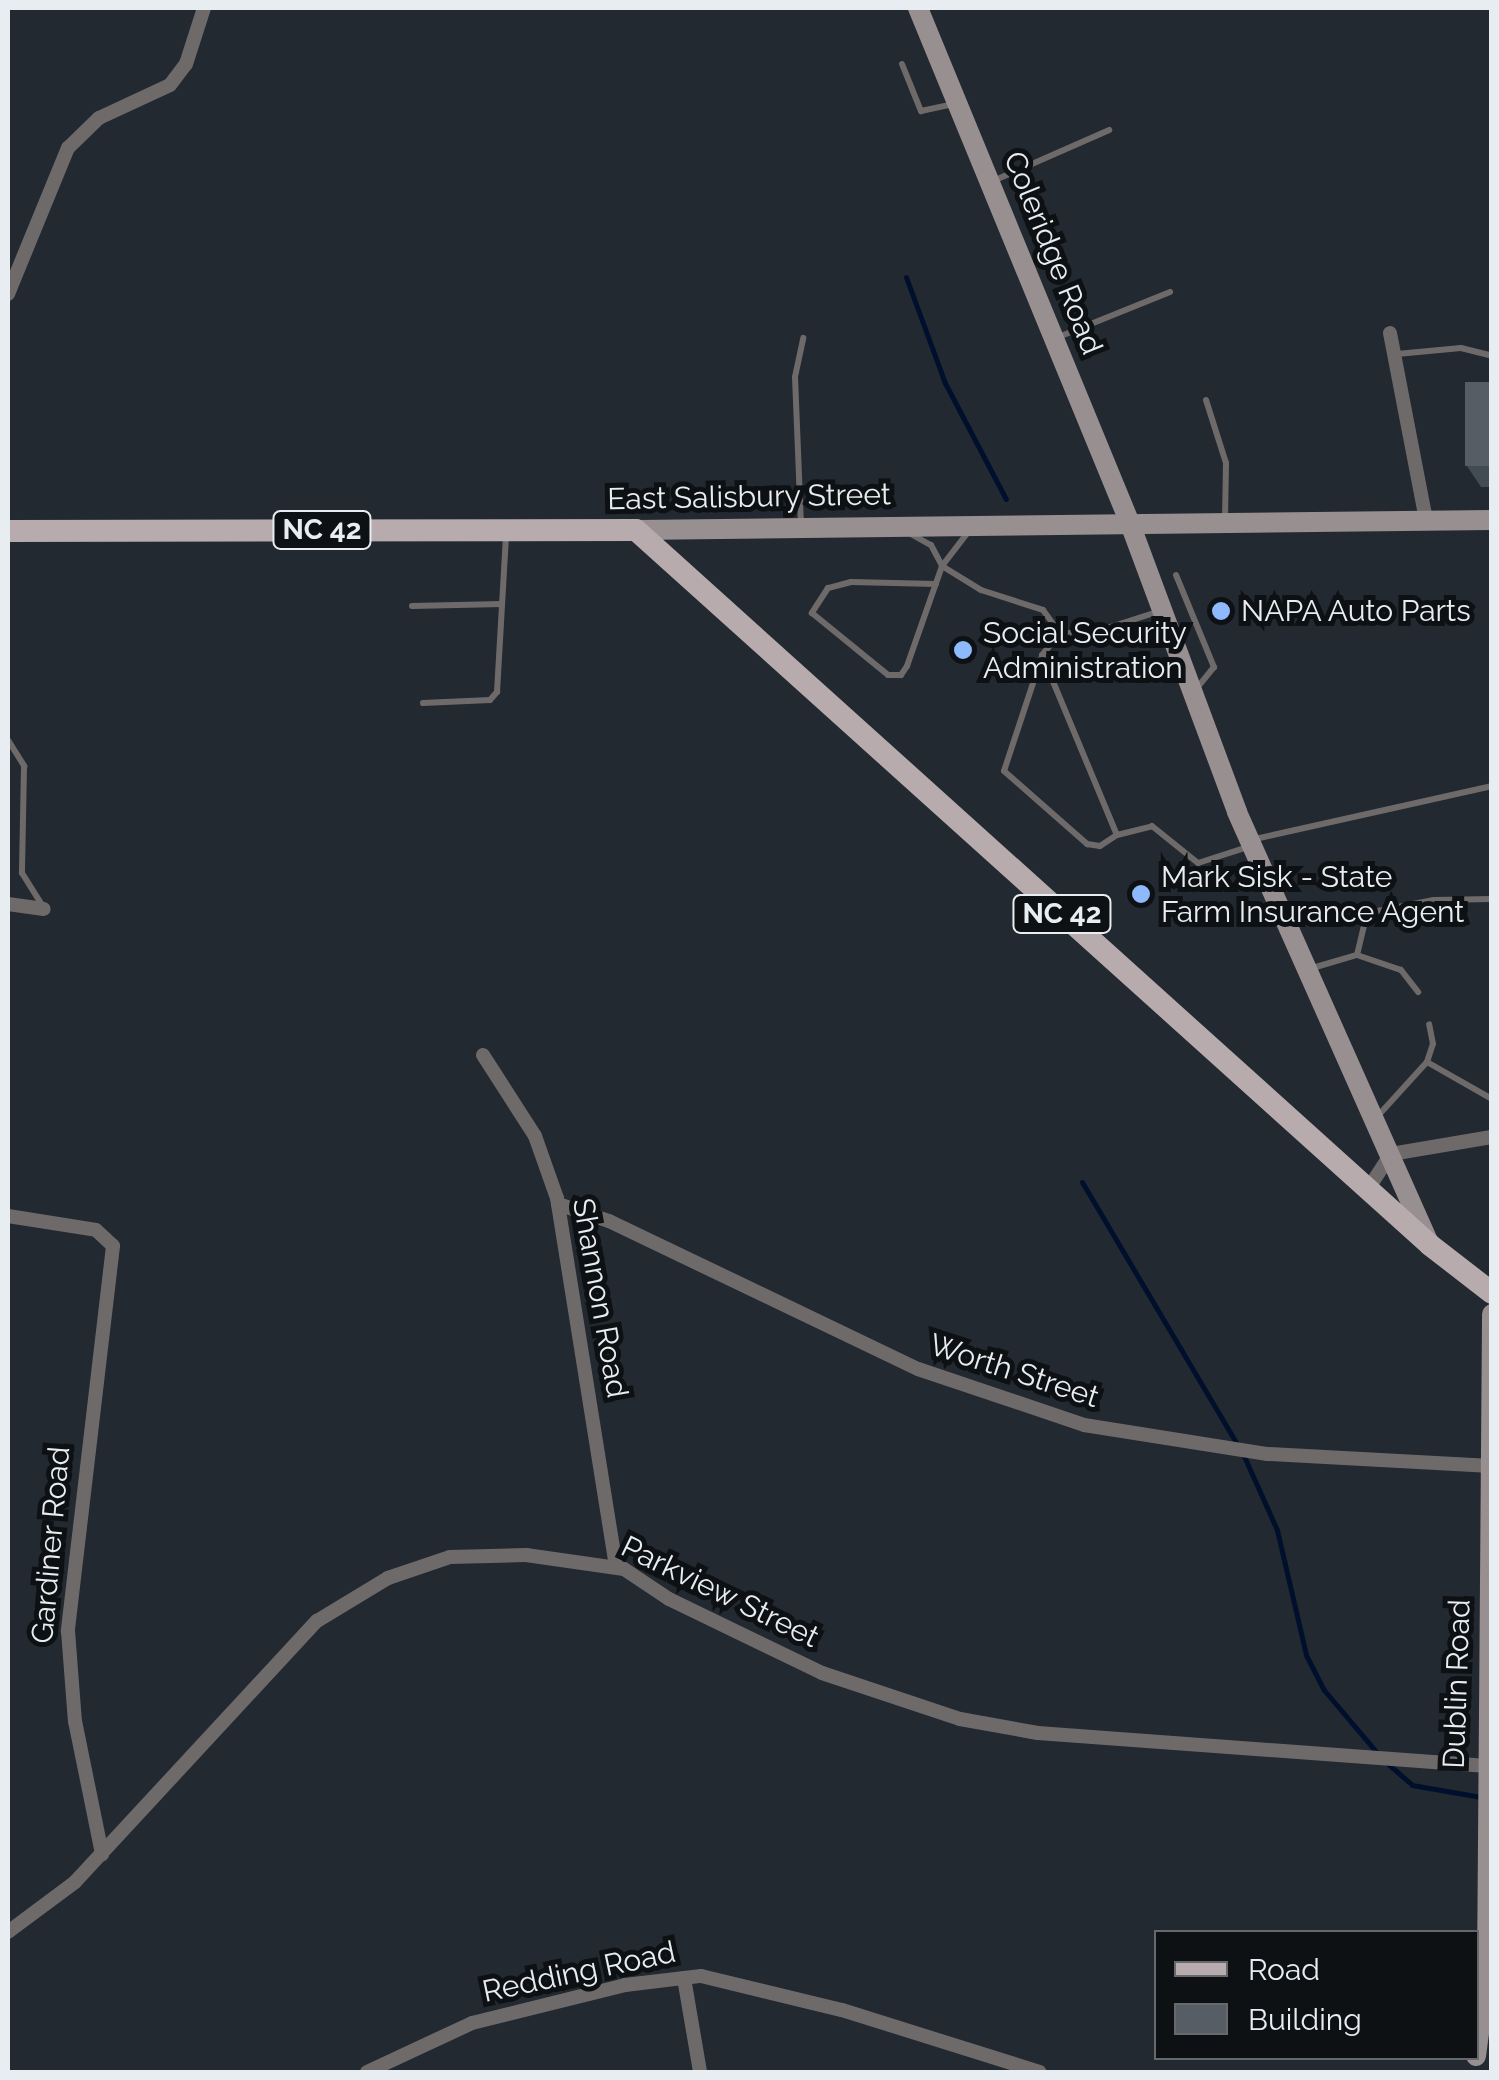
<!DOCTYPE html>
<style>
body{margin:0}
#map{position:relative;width:1499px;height:2080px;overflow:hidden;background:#222930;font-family:Raleway,sans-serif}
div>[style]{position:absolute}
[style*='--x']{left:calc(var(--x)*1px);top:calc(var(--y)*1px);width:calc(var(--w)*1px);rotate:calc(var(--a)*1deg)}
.stream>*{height:5px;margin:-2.5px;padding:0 2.5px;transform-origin:2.5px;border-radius:2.5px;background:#00102c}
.lane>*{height:6px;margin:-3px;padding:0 3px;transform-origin:3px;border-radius:3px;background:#6f6a6a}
.street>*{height:14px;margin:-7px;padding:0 7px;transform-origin:7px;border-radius:7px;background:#6f6a6a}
.secondary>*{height:20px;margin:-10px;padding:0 10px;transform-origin:10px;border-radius:10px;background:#988f90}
.primary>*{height:22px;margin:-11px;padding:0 11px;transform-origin:11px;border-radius:11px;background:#b7abad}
.wall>*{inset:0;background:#444c53}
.building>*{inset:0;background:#565d64;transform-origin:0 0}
.dots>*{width:28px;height:28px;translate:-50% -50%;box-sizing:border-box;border:5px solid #0e1114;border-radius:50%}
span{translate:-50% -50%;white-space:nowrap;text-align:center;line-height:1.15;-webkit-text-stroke:10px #0e1114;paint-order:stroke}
.shield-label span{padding:2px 8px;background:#0e1114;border:2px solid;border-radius:8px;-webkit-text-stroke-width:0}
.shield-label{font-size:28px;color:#e8edf1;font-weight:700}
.street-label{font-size:30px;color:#e8edf1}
.poi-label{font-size:30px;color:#e8edf1}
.left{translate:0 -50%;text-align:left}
.frame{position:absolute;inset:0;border:10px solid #e8edf1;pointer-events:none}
.legend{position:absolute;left:1154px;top:1930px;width:325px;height:130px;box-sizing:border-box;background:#0e1114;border:2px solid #65696c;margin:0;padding:12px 18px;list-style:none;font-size:30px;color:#e8edf1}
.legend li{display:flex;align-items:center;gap:20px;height:50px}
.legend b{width:50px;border:2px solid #65696c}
</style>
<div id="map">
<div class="stream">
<i style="--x:906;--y:277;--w:113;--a:69.8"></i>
<i style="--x:945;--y:383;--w:131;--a:62.3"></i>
<i style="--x:1082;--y:1182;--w:316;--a:59.4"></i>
<i style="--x:1243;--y:1454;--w:83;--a:65.9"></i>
<i style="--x:1277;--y:1530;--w:128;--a:76.9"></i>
<i style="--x:1306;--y:1655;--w:39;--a:63"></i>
<i style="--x:1324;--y:1690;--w:85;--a:49.8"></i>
<i style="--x:1387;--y:1763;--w:33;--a:41"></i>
<i style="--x:1412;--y:1785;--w:70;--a:9.9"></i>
</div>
<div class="lane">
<i style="--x:902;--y:64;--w:51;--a:68"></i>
<i style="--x:921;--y:111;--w:34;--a:-12"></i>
<i style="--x:993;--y:181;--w:127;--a:-23.7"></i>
<i style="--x:1056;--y:338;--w:123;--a:-22"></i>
<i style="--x:1397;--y:354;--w:64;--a:-5.4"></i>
<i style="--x:1461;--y:348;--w:32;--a:14"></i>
<i style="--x:1206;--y:400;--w:66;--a:72.4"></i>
<i style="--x:1226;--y:463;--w:57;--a:91"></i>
<i style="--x:801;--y:526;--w:149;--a:-92.3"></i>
<i style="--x:795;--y:377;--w:40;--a:-78"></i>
<i style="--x:909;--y:533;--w:25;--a:29"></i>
<i style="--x:931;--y:545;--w:24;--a:62"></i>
<i style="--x:942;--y:566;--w:44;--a:-52.4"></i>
<i style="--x:1176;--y:575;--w:100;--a:67.6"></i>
<i style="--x:1214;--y:667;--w:27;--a:129"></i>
<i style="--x:936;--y:584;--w:85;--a:-178.7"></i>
<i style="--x:851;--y:582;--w:24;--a:165"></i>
<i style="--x:828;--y:588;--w:30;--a:123"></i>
<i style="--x:812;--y:613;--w:98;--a:39.2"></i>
<i style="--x:888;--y:675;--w:13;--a:0"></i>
<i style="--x:901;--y:675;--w:11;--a:-56"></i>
<i style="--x:907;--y:666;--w:106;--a:-70.7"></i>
<i style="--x:942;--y:566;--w:46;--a:31.6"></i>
<i style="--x:981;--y:590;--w:65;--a:17.9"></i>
<i style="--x:1043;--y:610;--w:29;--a:54"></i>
<i style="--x:412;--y:606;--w:90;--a:-1.3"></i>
<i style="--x:1157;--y:612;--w:68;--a:162.1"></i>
<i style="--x:1092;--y:633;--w:32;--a:180"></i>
<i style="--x:1060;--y:633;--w:28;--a:129"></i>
<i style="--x:1042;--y:655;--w:195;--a:67.4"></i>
<i style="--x:1117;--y:835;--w:36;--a:-14"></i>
<i style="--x:1152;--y:826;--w:59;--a:38.8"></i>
<i style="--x:1198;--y:863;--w:56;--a:-17.8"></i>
<i style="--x:1042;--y:656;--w:121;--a:108.3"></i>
<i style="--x:1004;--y:771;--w:111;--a:41.3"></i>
<i style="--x:1087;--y:844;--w:13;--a:9"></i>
<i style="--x:1100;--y:846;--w:20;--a:-33"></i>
<i style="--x:423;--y:703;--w:67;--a:-2.6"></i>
<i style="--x:490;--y:700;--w:11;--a:-49"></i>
<i style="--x:497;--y:692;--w:156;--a:-86.7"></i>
<i style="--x:8;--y:740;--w:31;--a:58"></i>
<i style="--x:24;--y:766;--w:107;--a:91.1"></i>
<i style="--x:22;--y:873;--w:40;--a:58"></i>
<i style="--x:1255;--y:839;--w:243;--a:-12.6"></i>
<i style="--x:1357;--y:955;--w:46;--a:18.8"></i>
<i style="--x:1401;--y:970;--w:28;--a:52"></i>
<i style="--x:1309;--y:969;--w:50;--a:-16.3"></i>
<i style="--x:1357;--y:955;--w:43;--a:-76.6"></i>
<i style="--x:1367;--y:913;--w:68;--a:-11"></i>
<i style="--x:1434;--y:900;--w:58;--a:-1"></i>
<i style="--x:1427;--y:1062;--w:19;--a:-72"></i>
<i style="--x:1433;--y:1044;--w:20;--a:-101"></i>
<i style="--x:1376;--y:1118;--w:76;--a:-47.7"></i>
<i style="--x:1427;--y:1062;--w:75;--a:29.6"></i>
</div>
<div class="street">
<i style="--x:8;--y:294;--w:158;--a:-67.7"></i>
<i style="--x:68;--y:148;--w:43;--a:-44.1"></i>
<i style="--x:99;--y:118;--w:78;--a:-24.9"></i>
<i style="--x:170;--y:85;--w:26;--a:-53"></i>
<i style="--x:186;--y:64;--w:59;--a:-72.2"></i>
<i style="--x:1390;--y:333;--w:190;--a:79.1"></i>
<i style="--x:8;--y:904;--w:36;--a:8"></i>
<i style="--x:483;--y:1055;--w:96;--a:57.3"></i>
<i style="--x:535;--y:1136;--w:66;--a:70.5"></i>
<i style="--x:557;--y:1198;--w:374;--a:80.9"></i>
<i style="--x:1368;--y:1189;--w:42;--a:-56.7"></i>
<i style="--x:1391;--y:1154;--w:102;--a:-9.6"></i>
<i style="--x:558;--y:1204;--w:54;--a:18.4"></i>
<i style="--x:609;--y:1221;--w:343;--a:25.6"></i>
<i style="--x:918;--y:1369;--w:175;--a:18.6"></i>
<i style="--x:1084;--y:1425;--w:186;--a:9"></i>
<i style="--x:1268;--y:1454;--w:219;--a:3.1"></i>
<i style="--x:8;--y:1216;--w:89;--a:9"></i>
<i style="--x:96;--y:1230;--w:23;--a:43"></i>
<i style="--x:113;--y:1246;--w:388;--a:96.7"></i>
<i style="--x:68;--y:1631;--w:90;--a:85.6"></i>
<i style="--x:75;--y:1721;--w:136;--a:78.5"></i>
<i style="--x:8;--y:1932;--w:84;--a:-36.7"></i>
<i style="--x:75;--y:1882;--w:356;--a:-47.2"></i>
<i style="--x:317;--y:1621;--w:83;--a:-31.2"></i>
<i style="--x:388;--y:1578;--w:65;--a:-18.7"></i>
<i style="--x:450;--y:1557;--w:76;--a:-1.5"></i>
<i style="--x:526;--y:1555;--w:99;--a:8.1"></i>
<i style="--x:624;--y:1569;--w:54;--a:33.7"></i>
<i style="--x:669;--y:1599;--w:170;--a:25.8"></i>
<i style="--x:822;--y:1673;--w:145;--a:18.4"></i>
<i style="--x:960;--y:1719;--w:79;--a:10.2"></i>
<i style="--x:1038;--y:1733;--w:447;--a:4.2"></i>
<i style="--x:684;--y:1978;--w:95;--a:80.3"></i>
<i style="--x:367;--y:2072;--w:116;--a:-25"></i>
<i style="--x:472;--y:2023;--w:158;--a:-13.9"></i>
<i style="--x:625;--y:1985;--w:77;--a:-6.8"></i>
<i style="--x:701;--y:1976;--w:145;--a:13.6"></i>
<i style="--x:842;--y:2010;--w:207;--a:17.4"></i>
</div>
<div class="secondary">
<i style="--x:918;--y:8;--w:555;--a:67.64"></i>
<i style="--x:1129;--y:521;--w:310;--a:69.6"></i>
<i style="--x:1237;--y:812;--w:473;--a:66"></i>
<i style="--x:636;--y:530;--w:856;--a:-0.67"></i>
<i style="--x:1476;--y:2056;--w:85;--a:-82.5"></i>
<i style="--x:1487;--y:1972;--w:658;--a:-89.56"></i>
</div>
<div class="primary">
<i style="--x:8;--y:531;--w:628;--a:-0.09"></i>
<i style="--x:636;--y:530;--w:1068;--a:42"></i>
<i style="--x:1430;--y:1245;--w:78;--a:37.7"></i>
</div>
<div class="wall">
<i style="clip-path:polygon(1492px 382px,1492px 487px,1481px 487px,1467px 466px)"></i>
</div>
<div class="building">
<i style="left:1492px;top:382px;width:84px;height:27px;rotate:90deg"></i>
</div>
<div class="dots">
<i style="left:1221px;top:611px;background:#8eb9fc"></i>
<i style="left:963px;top:650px;background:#8eb9fc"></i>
<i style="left:1141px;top:894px;background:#8eb9fc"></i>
</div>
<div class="shield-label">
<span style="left:322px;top:530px">NC 42</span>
<span style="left:1062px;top:914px">NC 42</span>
</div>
<div class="street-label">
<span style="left:1053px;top:253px;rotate:68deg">Coleridge Road</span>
<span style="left:749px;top:497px;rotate:-1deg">East Salisbury Street</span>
<span style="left:600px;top:1298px;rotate:80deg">Shannon Road</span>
<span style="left:1014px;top:1371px;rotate:18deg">Worth Street</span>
<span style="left:51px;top:1545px;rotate:-85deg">Gardiner Road</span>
<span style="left:720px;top:1592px;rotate:26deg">Parkview Street</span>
<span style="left:1457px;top:1684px;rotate:-88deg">Dublin Road</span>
<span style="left:579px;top:1972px;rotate:-12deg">Redding Road</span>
</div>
<div class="poi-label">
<span class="left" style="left:1241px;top:611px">NAPA Auto Parts</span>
<span class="left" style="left:983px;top:650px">Social Security<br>Administration</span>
<span class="left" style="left:1161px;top:894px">Mark Sisk - State<br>Farm Insurance Agent</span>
</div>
<div class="frame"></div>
<ul class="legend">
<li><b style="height:12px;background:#b7abad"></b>Road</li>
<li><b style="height:28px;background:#565d64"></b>Building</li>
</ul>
</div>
